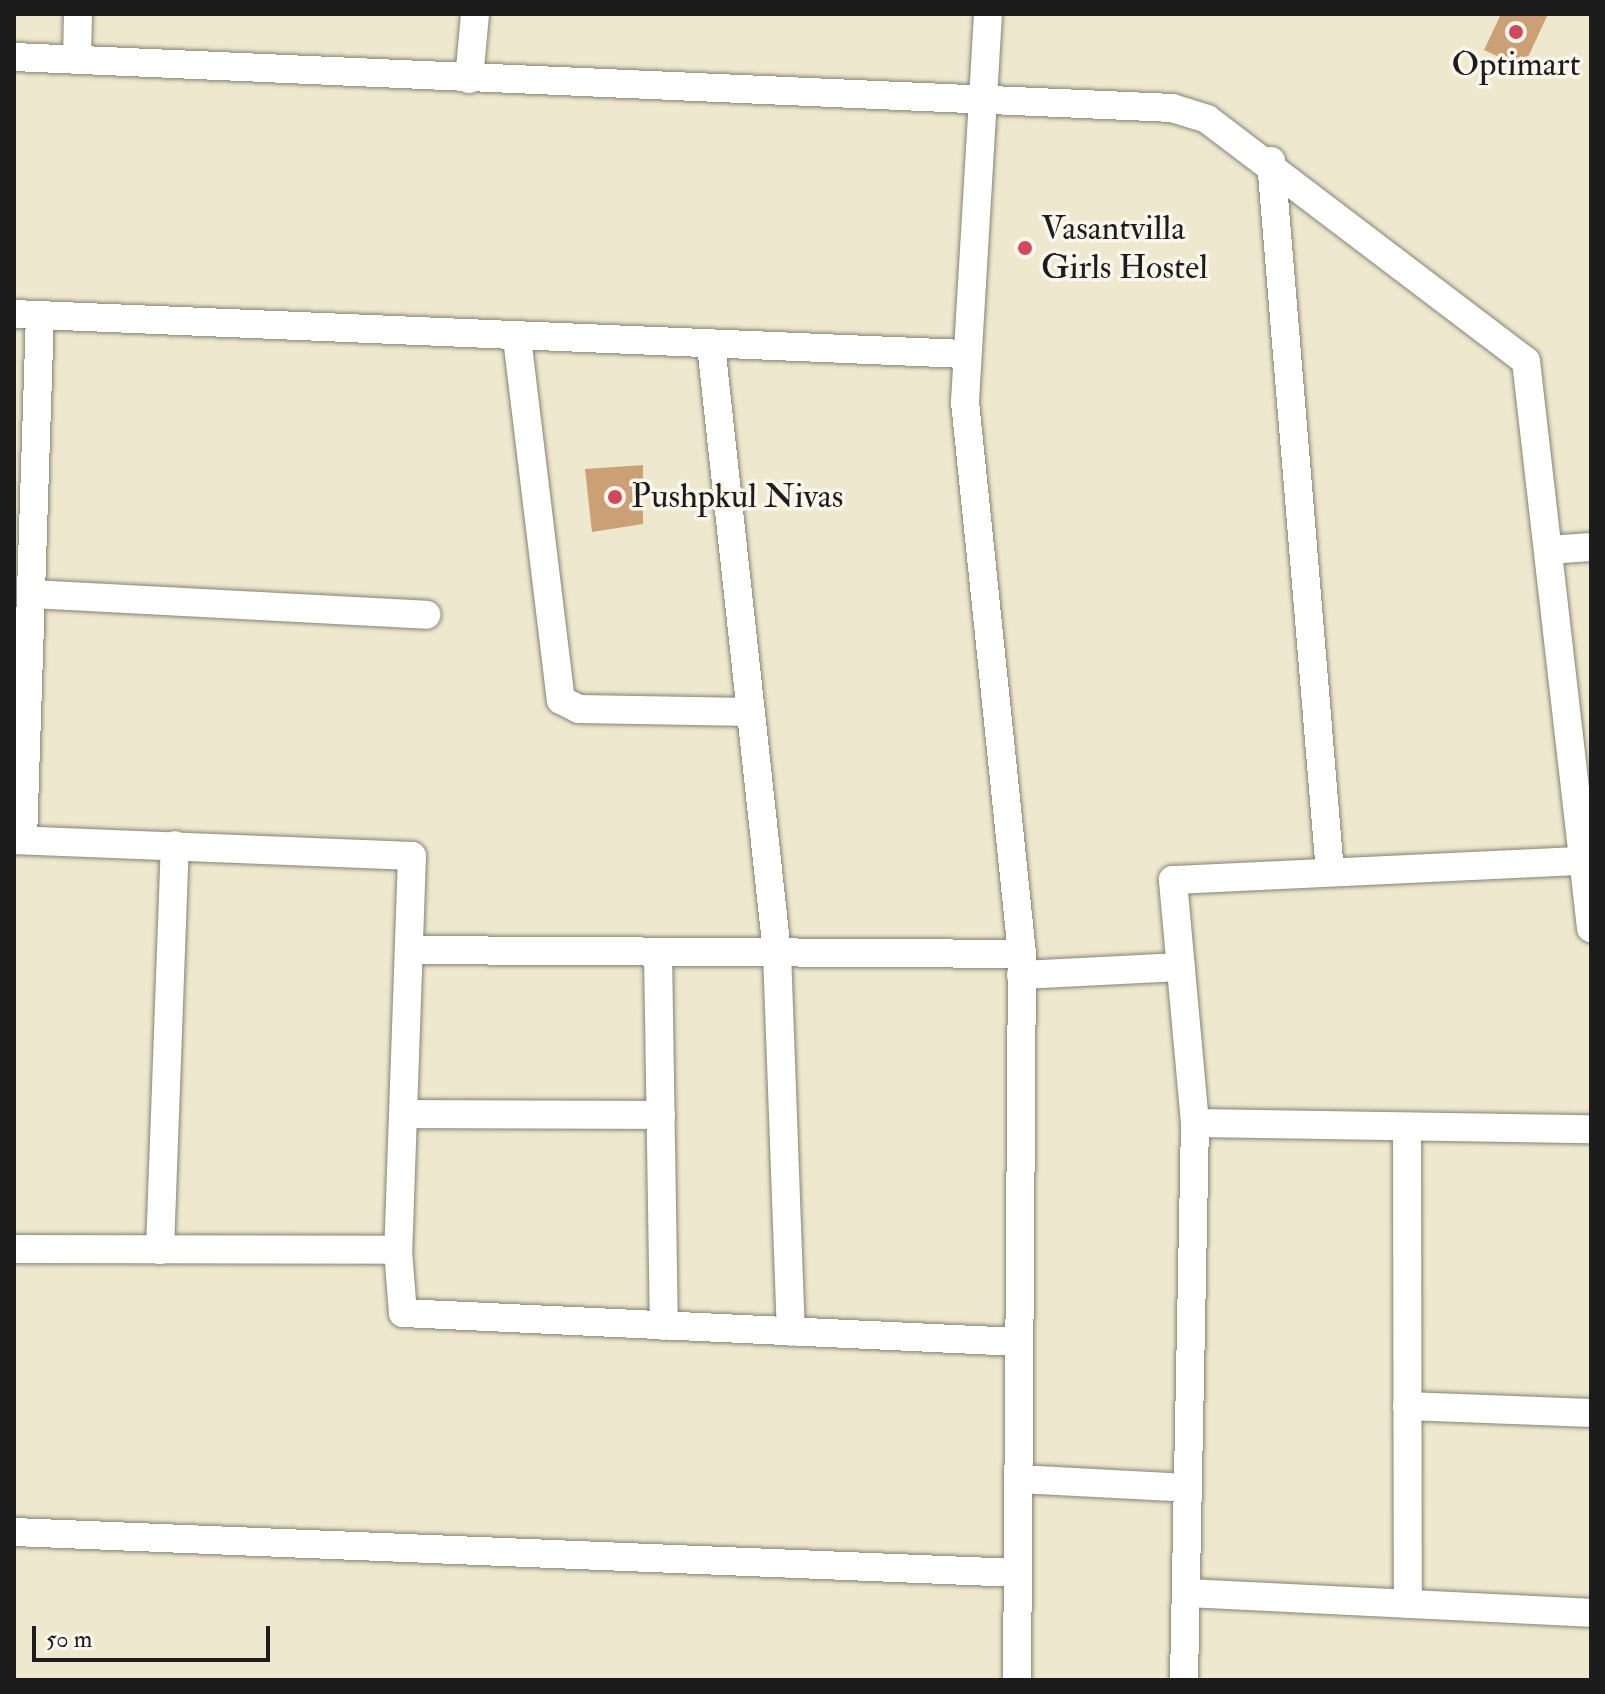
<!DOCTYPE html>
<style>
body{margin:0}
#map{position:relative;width:1605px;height:1694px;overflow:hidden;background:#eee9ce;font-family:"IM FELL Double Pica",serif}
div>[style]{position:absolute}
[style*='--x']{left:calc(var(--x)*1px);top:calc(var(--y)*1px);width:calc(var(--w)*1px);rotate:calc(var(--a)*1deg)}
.building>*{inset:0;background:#cba074}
.roads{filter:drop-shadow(0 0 2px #858275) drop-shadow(0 0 2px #858275)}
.minor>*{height:28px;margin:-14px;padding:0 14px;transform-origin:14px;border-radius:14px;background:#fff}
.dots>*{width:22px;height:22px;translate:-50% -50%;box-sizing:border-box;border:4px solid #fbf7ec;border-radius:50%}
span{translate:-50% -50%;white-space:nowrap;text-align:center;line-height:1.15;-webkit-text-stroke:7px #fbf7ec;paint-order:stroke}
.poi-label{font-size:34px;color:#1c1c1c}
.left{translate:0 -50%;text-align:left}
.frame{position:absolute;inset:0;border:16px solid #1c1c1c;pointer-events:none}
.scale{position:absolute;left:32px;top:1626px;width:238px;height:36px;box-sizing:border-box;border:4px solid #1c1c1c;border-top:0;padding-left:10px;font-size:24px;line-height:28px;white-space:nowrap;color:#1c1c1c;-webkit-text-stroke:6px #fbf7ec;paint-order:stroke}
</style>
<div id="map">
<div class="building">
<i style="clip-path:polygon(1501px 14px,1548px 14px,1523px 68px,1484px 50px)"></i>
<i style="clip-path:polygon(643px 465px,643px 524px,592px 532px,585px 469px)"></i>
</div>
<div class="roads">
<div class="minor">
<i style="--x:988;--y:14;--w:389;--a:93.4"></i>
<i style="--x:965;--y:402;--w:555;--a:84.1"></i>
<i style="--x:1022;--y:954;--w:726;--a:90.39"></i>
<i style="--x:14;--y:57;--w:1159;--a:2.52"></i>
<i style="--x:1172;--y:108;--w:37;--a:17"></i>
<i style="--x:1207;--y:119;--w:400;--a:37.2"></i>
<i style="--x:1526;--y:361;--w:571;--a:83.46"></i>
<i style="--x:77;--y:60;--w:46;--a:-88.8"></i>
<i style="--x:469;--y:79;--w:65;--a:-84.7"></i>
<i style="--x:1271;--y:161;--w:713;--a:85.26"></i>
<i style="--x:14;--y:314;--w:951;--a:2.41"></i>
<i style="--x:517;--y:338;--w:365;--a:83.1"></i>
<i style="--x:561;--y:700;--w:20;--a:27"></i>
<i style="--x:579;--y:709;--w:172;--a:1"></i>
<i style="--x:711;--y:345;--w:612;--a:83.8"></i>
<i style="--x:777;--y:953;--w:379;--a:87.9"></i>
<i style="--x:1548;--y:550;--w:43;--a:-4"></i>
<i style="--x:31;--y:594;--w:396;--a:3"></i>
<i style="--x:14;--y:840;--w:398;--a:2.3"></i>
<i style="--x:412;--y:856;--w:394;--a:92"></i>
<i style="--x:398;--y:1250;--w:63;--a:85.5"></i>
<i style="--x:403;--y:1313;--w:617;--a:2.7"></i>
<i style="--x:23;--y:840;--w:525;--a:-88.15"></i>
<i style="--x:410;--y:950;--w:612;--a:0.37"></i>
<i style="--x:658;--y:952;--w:374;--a:89.1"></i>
<i style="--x:1021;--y:975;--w:160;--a:-2.9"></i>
<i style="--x:404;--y:1114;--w:257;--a:0.2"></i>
<i style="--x:1195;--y:1123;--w:244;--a:-95.2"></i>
<i style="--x:1173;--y:880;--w:418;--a:-2.7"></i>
<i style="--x:1407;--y:1127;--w:477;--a:89.9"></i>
<i style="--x:14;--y:1249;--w:384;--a:0.1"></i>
<i style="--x:160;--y:1250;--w:405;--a:-87.9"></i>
<i style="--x:1407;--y:1406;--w:184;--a:2.2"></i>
<i style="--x:1018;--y:1479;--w:170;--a:3"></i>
<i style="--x:14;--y:1532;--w:1005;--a:2.34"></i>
<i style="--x:1186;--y:1593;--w:405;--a:2.8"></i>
<i style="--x:1184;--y:1680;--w:557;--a:-88.87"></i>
<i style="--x:1195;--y:1123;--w:396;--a:0.9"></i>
</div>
</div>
<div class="dots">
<i style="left:1516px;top:32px;background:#d1495b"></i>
<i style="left:1025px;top:248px;background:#d1495b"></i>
<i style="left:615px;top:497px;background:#d1495b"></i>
</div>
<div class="poi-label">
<span style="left:1516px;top:65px">Optimart</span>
<span class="left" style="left:1041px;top:248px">Vasantvilla<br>Girls Hostel</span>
<span class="left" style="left:631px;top:497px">Pushpkul Nivas</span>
</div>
<div class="frame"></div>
<div class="scale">50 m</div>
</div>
